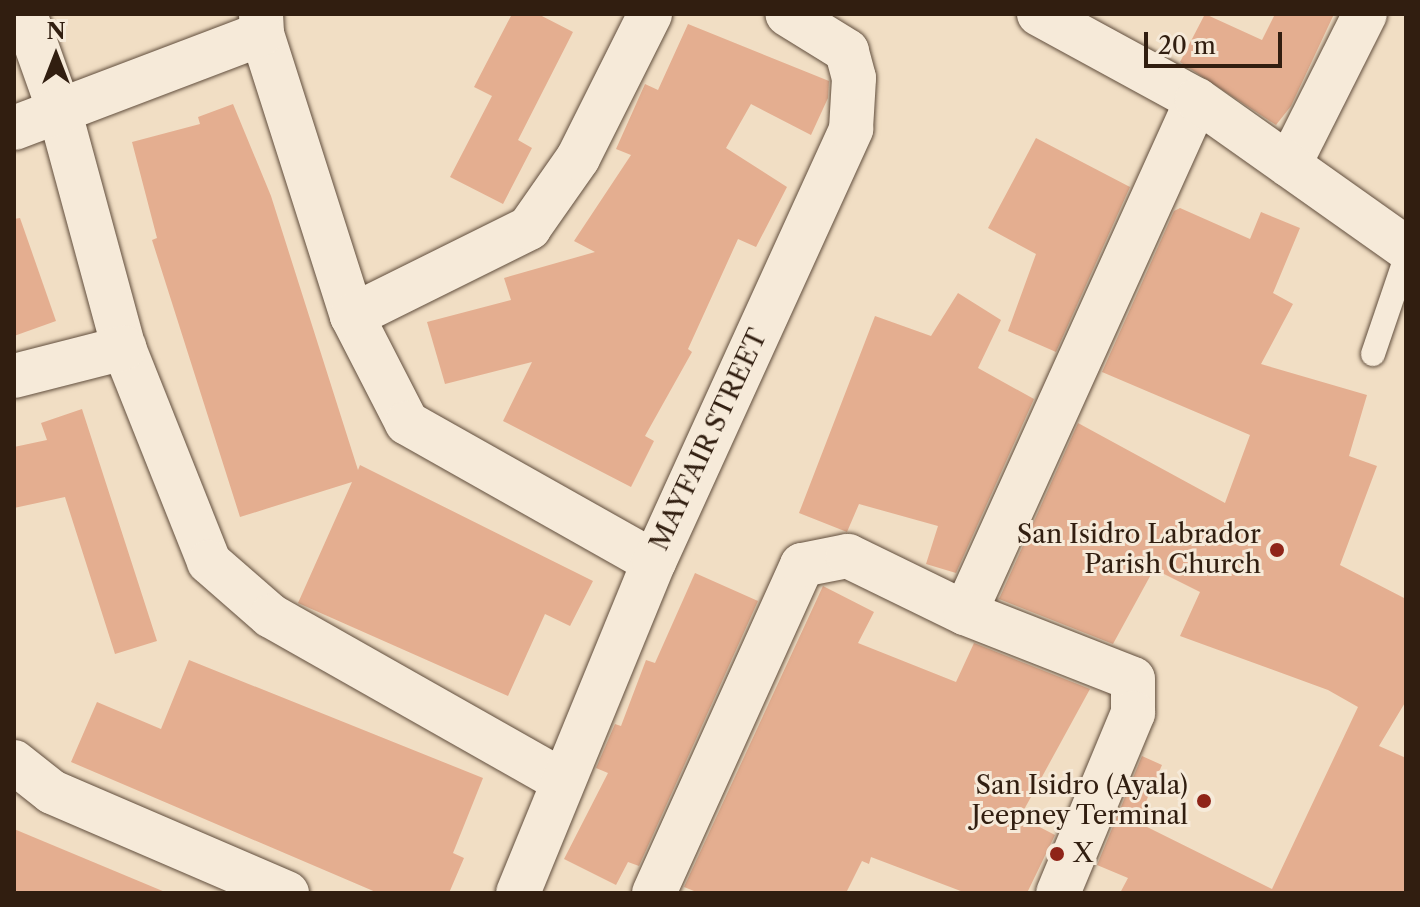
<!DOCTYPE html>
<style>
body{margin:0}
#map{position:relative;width:1420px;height:907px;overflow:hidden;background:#f1dec4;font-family:"Libre Caslon Text",serif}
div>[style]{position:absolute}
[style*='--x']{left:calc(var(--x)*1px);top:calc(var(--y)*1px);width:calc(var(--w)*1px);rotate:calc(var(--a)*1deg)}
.building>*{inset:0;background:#e4ae90}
.roads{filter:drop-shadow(0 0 2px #614e3d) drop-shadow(0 0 2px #614e3d)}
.service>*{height:24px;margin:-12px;padding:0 12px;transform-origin:12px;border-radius:12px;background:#f6ead9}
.minor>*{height:44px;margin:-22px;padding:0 22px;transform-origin:22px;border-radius:22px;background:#f6ead9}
.tertiary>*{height:44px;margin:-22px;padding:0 22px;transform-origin:22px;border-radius:22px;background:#f6ead9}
.dots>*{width:22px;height:22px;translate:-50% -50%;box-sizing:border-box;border:4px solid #f6ead9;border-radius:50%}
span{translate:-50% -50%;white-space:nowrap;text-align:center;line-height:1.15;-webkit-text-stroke:6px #f6ead9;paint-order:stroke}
.street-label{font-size:26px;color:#311e10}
.poi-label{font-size:26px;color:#311e10}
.right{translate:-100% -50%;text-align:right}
.left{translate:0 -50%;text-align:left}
.frame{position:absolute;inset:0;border:16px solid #311e10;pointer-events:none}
.north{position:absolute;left:16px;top:16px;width:80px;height:80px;-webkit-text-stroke:6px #f6ead9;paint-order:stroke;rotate:0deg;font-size:22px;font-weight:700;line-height:32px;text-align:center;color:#311e10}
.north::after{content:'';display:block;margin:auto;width:28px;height:36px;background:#311e10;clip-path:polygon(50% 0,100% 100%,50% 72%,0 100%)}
.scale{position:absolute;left:1144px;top:32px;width:138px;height:36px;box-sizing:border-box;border:4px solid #311e10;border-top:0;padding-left:10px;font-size:24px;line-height:28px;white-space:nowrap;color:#311e10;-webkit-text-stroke:6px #f6ead9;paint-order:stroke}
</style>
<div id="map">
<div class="building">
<i style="clip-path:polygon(512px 14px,538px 14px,573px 32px,518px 140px,532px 148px,503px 204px,450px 177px,492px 96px,474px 87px)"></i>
<i style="clip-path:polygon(1205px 14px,1262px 40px,1275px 14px,1334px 14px,1291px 106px,1276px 125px,1180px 62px)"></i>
<i style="clip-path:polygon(688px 24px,829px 81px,828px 98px,811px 135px,751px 104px,726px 148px,787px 187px,756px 247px,738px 239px,688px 349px,692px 352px,645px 436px,654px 441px,631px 487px,503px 421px,532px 362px,445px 384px,427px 322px,511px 300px,504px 278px,595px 252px,574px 241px,631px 155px,616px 149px,645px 84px,658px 90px)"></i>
<i style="clip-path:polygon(233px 104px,271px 196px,358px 470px,360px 465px,593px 581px,570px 626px,545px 614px,508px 696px,298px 603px,352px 482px,240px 517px,152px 240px,157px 238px,132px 142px,200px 124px,198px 117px)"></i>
<i style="clip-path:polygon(1036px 138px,1130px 187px,1056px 352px,1008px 331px,1036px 254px,988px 228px)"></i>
<i style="clip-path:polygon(1180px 208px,1250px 239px,1261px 212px,1300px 228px,1273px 293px,1293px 304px,1261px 364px,1367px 395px,1349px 456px,1377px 466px,1340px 565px,1406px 599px,1406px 701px,1379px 746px,1406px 758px,1406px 893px,1120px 893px,1128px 878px,1097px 865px,1142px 756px,1162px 765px,1137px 822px,1272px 889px,1358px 707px,1328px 690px,1180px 636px,1200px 592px,1154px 569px,1113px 644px,999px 599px,1078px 423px,1225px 503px,1250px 435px,1102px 372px,1174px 211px)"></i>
<i style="clip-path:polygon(20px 218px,56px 321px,14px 336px,14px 219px)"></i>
<i style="clip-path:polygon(958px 293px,1001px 320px,978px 368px,1034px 399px,956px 573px,926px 564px,938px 526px,859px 504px,847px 532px,799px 513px,875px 316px,931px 336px)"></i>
<i style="clip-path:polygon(82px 409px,157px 641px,115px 654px,65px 497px,14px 508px,14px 447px,47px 440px,41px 423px)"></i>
<i style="clip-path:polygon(695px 573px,758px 601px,639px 866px,628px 862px,616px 885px,564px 859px,608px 773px,596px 768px,615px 724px,621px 726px,646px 660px,655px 663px)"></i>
<i style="clip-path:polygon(823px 586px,874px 612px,858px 643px,956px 682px,974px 643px,1090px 689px,1020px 817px,1055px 835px,1027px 893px,966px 893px,871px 857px,869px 864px,862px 861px,846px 893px,699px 893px,684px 887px)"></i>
<i style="clip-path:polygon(189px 660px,483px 778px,453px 853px,464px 858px,449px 893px,378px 893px,71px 762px,97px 702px,161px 729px)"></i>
<i style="clip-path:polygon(14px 829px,165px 892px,165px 893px,14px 893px)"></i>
</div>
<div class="roads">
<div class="service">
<i style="--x:1373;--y:354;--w:102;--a:-71.2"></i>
</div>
<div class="minor">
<i style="--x:25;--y:14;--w:105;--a:70.5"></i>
<i style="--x:60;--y:113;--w:244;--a:74.8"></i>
<i style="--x:124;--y:348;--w:230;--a:68.3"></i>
<i style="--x:209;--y:562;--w:82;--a:41.1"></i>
<i style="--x:271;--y:616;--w:335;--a:29.5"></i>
<i style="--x:261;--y:14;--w:20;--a:87"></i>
<i style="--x:262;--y:34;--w:296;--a:72.3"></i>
<i style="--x:352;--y:316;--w:120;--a:62.8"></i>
<i style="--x:407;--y:423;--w:283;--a:29.4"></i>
<i style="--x:14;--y:128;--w:265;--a:-20.8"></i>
<i style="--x:1289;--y:165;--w:169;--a:-63.3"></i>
<i style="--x:352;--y:316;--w:198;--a:-26.4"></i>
<i style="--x:529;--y:228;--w:85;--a:-55"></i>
<i style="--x:578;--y:158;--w:161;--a:-63.4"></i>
<i style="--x:14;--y:376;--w:114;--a:-14.3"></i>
<i style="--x:965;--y:613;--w:563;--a:-65.67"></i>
<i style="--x:14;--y:762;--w:48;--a:38.3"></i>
<i style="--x:52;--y:792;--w:256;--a:23.3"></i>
<i style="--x:518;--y:893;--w:358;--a:-67.7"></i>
<i style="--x:654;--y:562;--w:476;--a:-65.5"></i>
<i style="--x:851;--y:129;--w:51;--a:-86.6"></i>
<i style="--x:854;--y:78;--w:28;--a:-105"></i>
<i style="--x:847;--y:51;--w:70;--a:-148.3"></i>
<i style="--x:654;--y:893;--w:360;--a:-65.7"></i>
<i style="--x:802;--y:565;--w:47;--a:-11.1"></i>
<i style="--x:848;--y:556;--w:130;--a:26"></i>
<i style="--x:965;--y:613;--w:180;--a:21.4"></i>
<i style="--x:1133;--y:679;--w:34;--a:90"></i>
<i style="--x:1133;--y:713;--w:195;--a:112.6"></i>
</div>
<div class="tertiary">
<i style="--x:1039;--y:14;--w:180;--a:28.6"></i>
<i style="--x:1197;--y:100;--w:256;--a:35.3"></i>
</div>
</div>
<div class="dots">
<i style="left:1277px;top:550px;background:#8f2418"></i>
<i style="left:1204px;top:801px;background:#8f2418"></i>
<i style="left:1057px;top:854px;background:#8f2418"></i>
</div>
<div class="street-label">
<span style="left:709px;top:440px;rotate:-65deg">MAYFAIR STREET</span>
</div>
<div class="poi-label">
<span class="right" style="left:1261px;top:550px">San Isidro Labrador<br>Parish Church</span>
<span class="right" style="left:1188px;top:801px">San Isidro (Ayala)<br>Jeepney Terminal</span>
<span class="left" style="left:1073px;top:854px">X</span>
</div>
<div class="frame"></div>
<div class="north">N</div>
<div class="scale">20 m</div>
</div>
